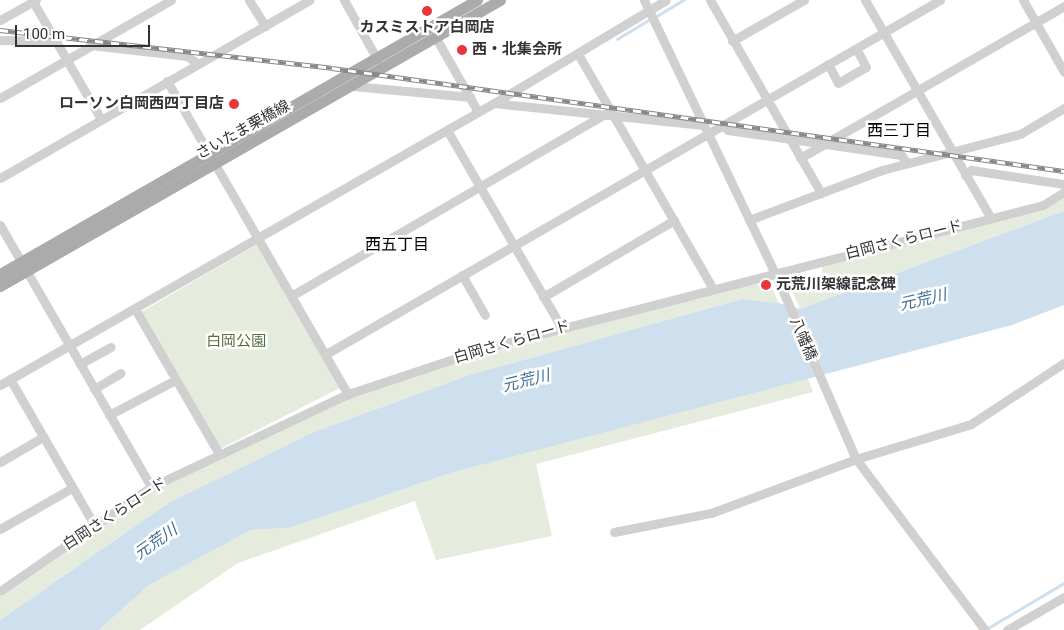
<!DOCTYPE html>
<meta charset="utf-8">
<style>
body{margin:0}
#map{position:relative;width:1064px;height:630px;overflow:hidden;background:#fff;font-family:Roboto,"Noto Sans JP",sans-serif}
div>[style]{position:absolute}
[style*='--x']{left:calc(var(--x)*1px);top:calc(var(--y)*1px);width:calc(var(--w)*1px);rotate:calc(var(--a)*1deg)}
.green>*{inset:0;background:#e5ecde}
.water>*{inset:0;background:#cee0ee}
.stream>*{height:2.5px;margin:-1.25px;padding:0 1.25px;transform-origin:1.25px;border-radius:1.25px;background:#cee0ee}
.minor>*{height:9px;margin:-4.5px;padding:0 4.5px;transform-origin:4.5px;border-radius:4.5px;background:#d0d0d0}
.major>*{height:11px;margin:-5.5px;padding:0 5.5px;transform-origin:5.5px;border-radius:5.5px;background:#ababab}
.rail>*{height:4.5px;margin-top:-2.25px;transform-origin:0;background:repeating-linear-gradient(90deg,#fff 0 8px,#888 0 16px);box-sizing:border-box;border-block:1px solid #888}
.dots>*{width:14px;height:14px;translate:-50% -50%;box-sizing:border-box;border:2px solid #fff;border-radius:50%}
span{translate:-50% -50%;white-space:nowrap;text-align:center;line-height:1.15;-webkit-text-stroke:5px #fff;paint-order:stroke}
.poi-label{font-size:15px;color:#333;font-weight:700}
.left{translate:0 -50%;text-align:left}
.right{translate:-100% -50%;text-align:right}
.street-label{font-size:15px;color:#333}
.park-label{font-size:15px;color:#53703e}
.neighbourhood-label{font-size:16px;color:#000}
.water-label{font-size:16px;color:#3e7097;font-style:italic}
.scale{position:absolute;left:15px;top:25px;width:135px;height:22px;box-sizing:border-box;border:2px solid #333;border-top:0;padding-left:6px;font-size:15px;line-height:18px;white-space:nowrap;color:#333;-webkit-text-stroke:4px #fff;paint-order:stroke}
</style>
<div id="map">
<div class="green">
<i style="clip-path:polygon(1064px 197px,1064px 211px,800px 309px,790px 286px,822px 274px,822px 265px)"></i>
<i style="clip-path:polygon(258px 244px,340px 388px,222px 448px,217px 446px,141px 312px)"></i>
<i style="clip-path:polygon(755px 284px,773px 290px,779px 303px,742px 299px,469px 375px,314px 432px,170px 502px,0 620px,0 597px,156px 489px,355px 396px,469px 358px)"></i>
<i style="clip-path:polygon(807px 376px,813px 392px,536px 464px,552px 536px,436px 560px,415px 501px,238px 563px,140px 630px,99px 630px,149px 585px,251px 530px,289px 528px,454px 472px)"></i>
</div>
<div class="water">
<i style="clip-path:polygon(1064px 211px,1064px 305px,1012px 325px,454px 472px,289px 528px,251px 530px,149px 585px,99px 630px,0 630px,0 620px,170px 502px,314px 432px,469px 375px,742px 299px,779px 303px,800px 309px)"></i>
</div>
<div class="stream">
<i style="--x:655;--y:17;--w:33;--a:-31"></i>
<i style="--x:617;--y:39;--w:39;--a:-31"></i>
<i style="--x:988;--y:628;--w:88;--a:-30.6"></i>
</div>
<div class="minor">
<i style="--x:32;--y:0;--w:138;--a:59.9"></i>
<i style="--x:249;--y:0;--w:31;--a:58"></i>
<i style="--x:344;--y:0;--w:68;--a:60.8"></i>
<i style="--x:644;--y:0;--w:303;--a:64.4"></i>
<i style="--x:775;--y:273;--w:203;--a:66.5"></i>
<i style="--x:856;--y:459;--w:214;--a:53"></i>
<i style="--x:710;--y:0;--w:223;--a:60.1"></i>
<i style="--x:865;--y:0;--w:252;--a:60"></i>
<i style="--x:1023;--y:0;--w:83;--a:60.3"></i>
<i style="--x:0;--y:20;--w:41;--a:-29.1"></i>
<i style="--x:436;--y:38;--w:85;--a:60.4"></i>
<i style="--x:0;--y:40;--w:57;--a:1"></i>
<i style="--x:732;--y:41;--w:83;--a:-29.7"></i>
<i style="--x:90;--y:45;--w:98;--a:6.5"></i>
<i style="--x:187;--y:56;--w:12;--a:35"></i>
<i style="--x:578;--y:54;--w:271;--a:60.1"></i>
<i style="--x:828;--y:64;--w:21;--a:62"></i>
<i style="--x:838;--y:83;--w:32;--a:-30"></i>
<i style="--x:866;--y:67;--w:21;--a:-118"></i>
<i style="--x:167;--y:81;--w:362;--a:60"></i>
<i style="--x:353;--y:86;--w:118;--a:5.4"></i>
<i style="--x:0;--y:98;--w:197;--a:-29.8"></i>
<i style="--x:494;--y:103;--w:210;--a:6"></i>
<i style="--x:723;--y:125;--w:7;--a:45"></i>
<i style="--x:728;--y:130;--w:175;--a:8.2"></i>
<i style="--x:901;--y:155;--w:10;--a:53"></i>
<i style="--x:447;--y:130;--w:229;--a:59.9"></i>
<i style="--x:800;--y:158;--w:305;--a:-29.9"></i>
<i style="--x:965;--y:175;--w:8;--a:-40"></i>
<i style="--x:971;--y:170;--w:94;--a:8.6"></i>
<i style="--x:0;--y:178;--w:357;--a:-29.9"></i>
<i style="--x:749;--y:220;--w:142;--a:-20.6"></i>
<i style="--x:882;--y:170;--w:143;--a:-14.6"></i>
<i style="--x:1020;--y:134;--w:51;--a:-30.6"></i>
<i style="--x:0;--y:225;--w:302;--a:60"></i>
<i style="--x:462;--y:275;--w:46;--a:60.1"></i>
<i style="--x:291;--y:296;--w:363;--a:-30.1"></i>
<i style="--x:543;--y:297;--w:152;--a:-30.4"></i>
<i style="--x:135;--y:309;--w:168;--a:59.9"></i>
<i style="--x:326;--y:354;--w:709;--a:-29.97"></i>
<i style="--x:80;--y:364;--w:35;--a:-29"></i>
<i style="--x:10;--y:379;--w:170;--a:60"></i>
<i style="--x:0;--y:385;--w:569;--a:-29.72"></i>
<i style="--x:494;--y:103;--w:200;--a:-30.9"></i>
<i style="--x:94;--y:389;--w:31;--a:-31"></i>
<i style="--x:109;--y:415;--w:75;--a:-27.9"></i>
<i style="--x:0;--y:462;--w:50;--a:-30.2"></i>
<i style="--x:0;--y:529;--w:83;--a:-29.7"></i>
<i style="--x:614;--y:532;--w:99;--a:-11.1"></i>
<i style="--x:711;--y:513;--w:155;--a:-20.4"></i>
<i style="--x:856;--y:459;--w:120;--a:-16.9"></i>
<i style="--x:971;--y:424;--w:111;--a:-33.3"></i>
<i style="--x:0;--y:591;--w:183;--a:-34.6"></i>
<i style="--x:151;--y:487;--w:218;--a:-25.3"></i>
<i style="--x:348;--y:394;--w:145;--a:-18.4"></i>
<i style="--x:486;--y:348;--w:575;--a:-14.4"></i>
<i style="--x:1043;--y:205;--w:25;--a:-32"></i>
<i style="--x:1007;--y:630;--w:66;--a:-30.1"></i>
</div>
<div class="major">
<i style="--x:0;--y:274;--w:550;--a:-29.87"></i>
<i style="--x:0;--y:286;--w:576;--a:-29.77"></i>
</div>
<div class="rail">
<i style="--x:0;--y:30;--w:334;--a:6.5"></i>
<i style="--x:332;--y:68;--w:739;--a:8.01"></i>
</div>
<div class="dots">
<i style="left:427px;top:11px;background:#e7373b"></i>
<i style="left:462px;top:50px;background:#e7373b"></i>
<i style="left:234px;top:104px;background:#e7373b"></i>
<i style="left:766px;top:285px;background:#e7373b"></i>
</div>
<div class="poi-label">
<span style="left:427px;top:28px">カスミストア白岡店</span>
<span class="left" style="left:472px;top:50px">西・北集会所</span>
<span class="right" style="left:224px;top:104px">ローソン白岡西四丁目店</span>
<span class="left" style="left:776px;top:285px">元荒川架線記念碑</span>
</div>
<div class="street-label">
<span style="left:243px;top:130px;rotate:-29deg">さいたま栗橋線</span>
<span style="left:904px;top:240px;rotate:-14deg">白岡さくらロード</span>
<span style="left:803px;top:339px;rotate:67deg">八幡橋</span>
<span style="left:512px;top:342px;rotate:-16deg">白岡さくらロード</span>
<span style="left:115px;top:514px;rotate:-33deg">白岡さくらロード</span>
</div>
<div class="park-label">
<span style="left:236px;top:342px">白岡公園</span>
</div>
<div class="neighbourhood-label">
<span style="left:899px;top:131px">西三丁目</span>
<span style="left:397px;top:245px">西五丁目</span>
</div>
<div class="water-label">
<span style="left:923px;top:300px;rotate:-13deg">元荒川</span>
<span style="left:526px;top:381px;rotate:-14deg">元荒川</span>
<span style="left:156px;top:542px;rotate:-35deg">元荒川</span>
</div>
<div class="scale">100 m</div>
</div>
